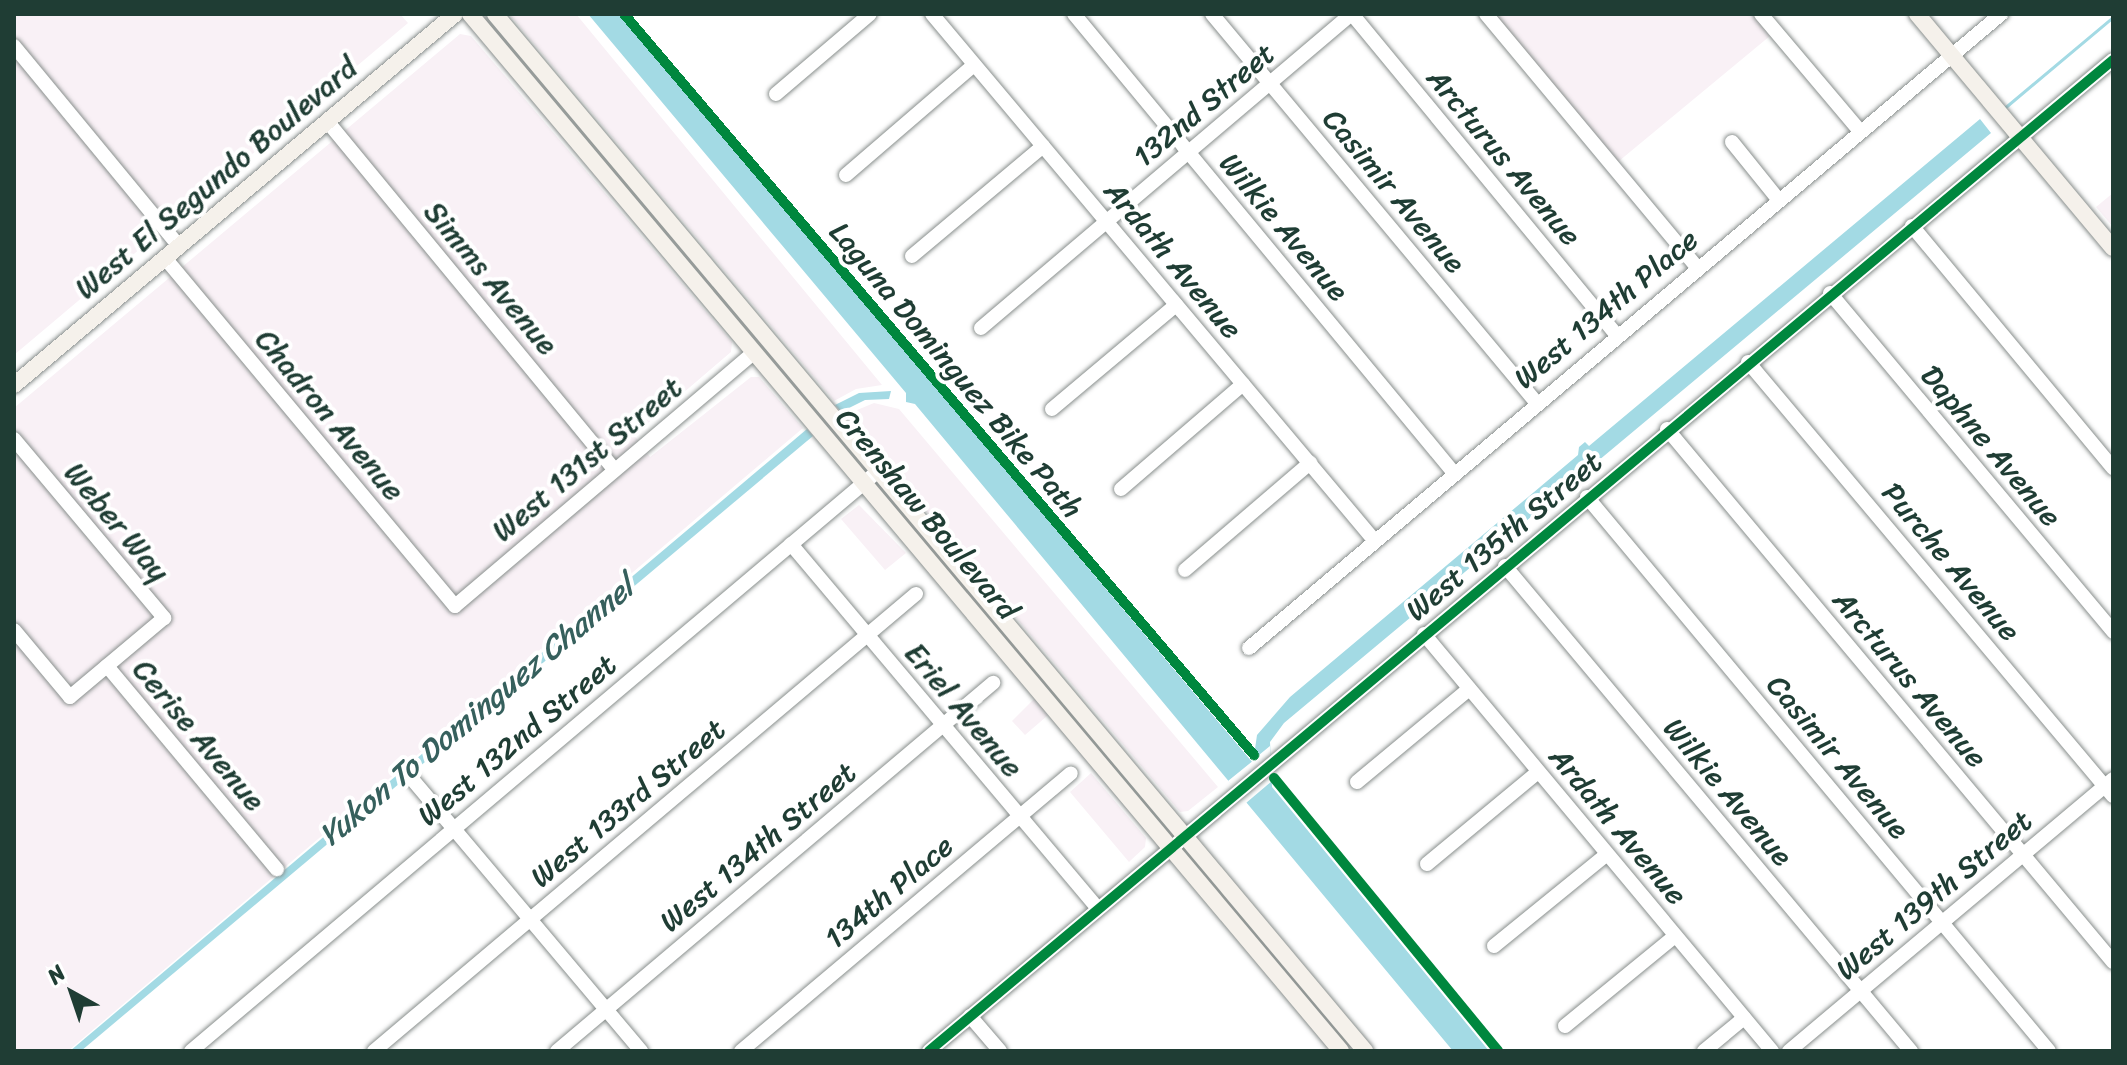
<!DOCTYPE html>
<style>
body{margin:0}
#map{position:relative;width:2127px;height:1065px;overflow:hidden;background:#fff;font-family:Sriracha,sans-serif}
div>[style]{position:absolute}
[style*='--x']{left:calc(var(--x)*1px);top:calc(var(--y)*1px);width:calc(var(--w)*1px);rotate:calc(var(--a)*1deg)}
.built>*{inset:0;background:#f9f1f6}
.water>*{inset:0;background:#a3dae4}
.pier>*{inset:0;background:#fff}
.stream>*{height:3px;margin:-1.5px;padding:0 1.5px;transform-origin:1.5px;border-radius:1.5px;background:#a3dae4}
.roads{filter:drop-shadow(0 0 2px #898f8d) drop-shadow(0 0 2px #898f8d)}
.minor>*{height:14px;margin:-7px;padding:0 7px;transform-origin:7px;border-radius:7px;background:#fff}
.major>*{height:16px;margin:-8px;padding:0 8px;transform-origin:8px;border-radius:8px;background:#f5f1eb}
.cycleway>*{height:10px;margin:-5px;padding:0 5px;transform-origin:5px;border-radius:5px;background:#00873e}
span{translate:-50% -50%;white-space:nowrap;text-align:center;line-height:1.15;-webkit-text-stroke:8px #fff;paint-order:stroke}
.street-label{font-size:30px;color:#1f3d34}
.water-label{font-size:32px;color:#36605d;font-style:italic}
.frame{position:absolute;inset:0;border:16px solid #1f3d34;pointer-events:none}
.north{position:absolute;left:32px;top:953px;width:80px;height:80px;-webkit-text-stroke:6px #fff;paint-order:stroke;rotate:320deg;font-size:22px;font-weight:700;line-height:32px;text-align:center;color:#1f3d34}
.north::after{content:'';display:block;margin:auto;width:28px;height:36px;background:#1f3d34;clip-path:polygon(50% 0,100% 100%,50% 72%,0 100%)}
</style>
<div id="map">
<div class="built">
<i style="clip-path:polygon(14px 14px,400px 14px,408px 23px,14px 355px)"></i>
<i style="clip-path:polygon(509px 14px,576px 14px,882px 385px,856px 389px,834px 401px)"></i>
<i style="clip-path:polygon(1486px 14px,1761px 14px,1776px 31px,1613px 166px)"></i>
<i style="clip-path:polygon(460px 34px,471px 36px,732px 342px,731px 352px,634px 435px,650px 457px,751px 377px,759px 377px,803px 428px,68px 1051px,14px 1051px,14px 408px)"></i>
<i style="clip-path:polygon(2113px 193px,2113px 227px,2096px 207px)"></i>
<i style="clip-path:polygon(874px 403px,899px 409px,1218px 787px,1188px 811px,1180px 812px,845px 415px)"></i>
<i style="clip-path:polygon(859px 505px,906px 553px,885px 570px,841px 519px)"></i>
<i style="clip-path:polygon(1040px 693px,1054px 710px,1025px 735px,1012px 721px)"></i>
<i style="clip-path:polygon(1091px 773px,1146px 838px,1145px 847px,1129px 862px,1070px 792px)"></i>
</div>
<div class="water">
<i style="clip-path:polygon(588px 14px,621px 14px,1253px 763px,1257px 735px,1290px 697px,1578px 455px,1579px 447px,1585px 442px,1589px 446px,1980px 119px,1991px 133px,1284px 723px,1270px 742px,1272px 787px,1489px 1051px,1453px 1051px,915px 404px,906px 402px,906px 393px)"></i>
<i style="clip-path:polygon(891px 391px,889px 399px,865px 400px,841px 412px,835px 405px,859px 393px)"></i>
<i style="clip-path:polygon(807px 429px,813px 436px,81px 1051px,70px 1051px)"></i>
</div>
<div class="pier">
<i style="clip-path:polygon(1270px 746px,1272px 781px,1246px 803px,1228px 781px,1254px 760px,1254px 749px,1259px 755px)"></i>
</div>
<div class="stream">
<i style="--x:2002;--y:110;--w:145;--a:-40"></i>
</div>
<div class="roads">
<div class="minor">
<i style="--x:932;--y:14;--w:687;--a:49.96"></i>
<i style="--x:1074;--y:14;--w:596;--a:50.38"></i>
<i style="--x:1212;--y:14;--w:505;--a:50.14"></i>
<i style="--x:1352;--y:14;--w:415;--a:50.5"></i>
<i style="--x:1486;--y:14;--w:329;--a:50.2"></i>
<i style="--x:1761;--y:14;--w:153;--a:49.8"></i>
<i style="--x:14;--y:46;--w:259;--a:50.5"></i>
<i style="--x:776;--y:94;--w:123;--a:-40.4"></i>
<i style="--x:327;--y:121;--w:451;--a:50.5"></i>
<i style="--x:1732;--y:142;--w:73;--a:51.1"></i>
<i style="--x:846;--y:175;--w:169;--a:-40.7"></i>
<i style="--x:1912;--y:226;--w:315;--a:50.3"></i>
<i style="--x:912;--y:256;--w:171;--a:-40"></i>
<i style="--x:165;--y:258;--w:453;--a:50.2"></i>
<i style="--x:455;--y:606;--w:392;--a:-40.3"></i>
<i style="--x:1830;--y:293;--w:442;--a:50.1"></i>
<i style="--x:981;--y:328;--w:485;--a:-40.3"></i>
<i style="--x:1748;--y:362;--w:567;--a:49.94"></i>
<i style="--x:1052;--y:409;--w:162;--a:-40"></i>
<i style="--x:1667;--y:429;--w:695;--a:50.08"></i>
<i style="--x:14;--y:439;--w:234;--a:50"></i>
<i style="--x:164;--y:618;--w:123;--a:140"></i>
<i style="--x:70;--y:697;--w:87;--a:-129.9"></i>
<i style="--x:1121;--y:489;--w:161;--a:-40.7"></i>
<i style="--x:1587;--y:497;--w:721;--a:50.17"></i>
<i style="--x:791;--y:544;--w:476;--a:49.9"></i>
<i style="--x:1505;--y:566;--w:633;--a:50.07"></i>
<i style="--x:1185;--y:570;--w:165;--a:-40.6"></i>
<i style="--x:1424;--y:634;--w:543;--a:50.15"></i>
<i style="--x:1249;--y:648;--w:984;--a:-40.13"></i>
<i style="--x:107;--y:666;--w:265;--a:50.1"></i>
<i style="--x:412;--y:779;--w:356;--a:49.9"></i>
<i style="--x:1357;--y:782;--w:146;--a:-39.7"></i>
<i style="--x:1427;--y:864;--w:144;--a:-39.7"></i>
<i style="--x:1494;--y:946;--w:144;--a:-39.1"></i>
<i style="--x:970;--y:1016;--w:46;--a:49.4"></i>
<i style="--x:1565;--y:1026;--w:142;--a:-39.3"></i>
<i style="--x:191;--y:1051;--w:899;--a:-40.17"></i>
<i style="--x:374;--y:1051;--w:709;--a:-40.14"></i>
<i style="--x:557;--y:1051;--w:571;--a:-40.17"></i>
<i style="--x:741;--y:1051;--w:431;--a:-40.1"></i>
<i style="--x:929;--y:1051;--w:1544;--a:-39.93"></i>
<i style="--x:1704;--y:1051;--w:52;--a:-39.5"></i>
<i style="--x:1789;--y:1051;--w:423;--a:-40"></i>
</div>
<div class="major">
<i style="--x:470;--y:14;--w:1354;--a:49.97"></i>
<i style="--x:495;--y:14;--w:1354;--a:50"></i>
<i style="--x:1917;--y:14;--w:305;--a:50.1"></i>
<i style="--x:14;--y:385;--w:576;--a:-40.07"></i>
</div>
</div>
<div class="cycleway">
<i style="--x:624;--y:14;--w:973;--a:49.63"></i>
<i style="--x:1274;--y:778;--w:353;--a:50.6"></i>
<i style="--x:929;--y:1051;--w:1544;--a:-39.93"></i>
</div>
<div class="street-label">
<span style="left:1204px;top:105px;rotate:-40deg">132nd Street</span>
<span style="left:1504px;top:157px;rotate:50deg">Arcturus Avenue</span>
<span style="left:216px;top:178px;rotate:-40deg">West El Segundo Boulevard</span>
<span style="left:1394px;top:191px;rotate:50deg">Casimir Avenue</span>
<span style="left:1284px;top:227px;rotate:50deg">Wilkie Avenue</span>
<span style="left:1173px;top:260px;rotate:50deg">Ardath Avenue</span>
<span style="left:491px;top:278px;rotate:50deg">Simms Avenue</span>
<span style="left:1606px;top:309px;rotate:-40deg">West 134th Place</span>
<span style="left:956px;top:370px;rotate:50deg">Laguna Dominguez Bike Path</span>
<span style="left:330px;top:415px;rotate:50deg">Chadron Avenue</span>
<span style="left:1991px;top:446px;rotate:50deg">Daphne Avenue</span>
<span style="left:587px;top:459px;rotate:-40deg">West 131st Street</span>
<span style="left:927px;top:514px;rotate:50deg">Crenshaw Boulevard</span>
<span style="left:117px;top:522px;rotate:50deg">Weber Way</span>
<span style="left:1504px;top:536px;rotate:-40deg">West 135th Street</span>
<span style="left:1951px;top:562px;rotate:50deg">Purche Avenue</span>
<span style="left:1910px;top:679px;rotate:50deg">Arcturus Avenue</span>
<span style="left:964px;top:710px;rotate:50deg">Eriel Avenue</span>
<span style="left:199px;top:735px;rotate:50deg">Cerise Avenue</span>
<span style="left:517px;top:740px;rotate:-40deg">West 132nd Street</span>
<span style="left:1838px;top:757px;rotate:50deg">Casimir Avenue</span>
<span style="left:1728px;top:792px;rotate:50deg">Wilkie Avenue</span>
<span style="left:628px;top:803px;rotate:-40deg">West 133rd Street</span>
<span style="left:1618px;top:826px;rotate:50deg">Ardath Avenue</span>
<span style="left:758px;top:847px;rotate:-40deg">West 134th Street</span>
<span style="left:889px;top:892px;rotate:-40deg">134th Place</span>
<span style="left:1934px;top:895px;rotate:-40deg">West 139th Street</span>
</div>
<div class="water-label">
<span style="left:477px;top:712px;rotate:-40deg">Yukon To Dominguez Channel</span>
</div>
<div class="frame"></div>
<div class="north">N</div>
</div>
